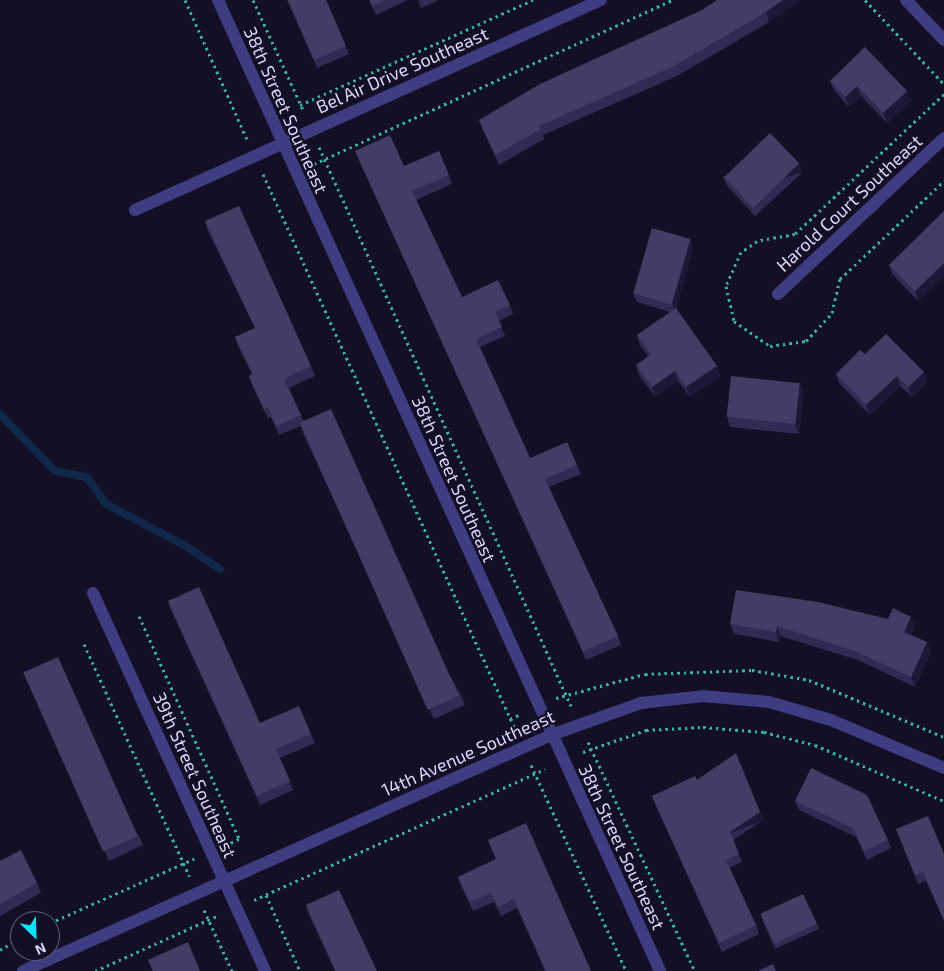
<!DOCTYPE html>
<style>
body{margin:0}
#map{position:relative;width:944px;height:971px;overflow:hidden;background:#131025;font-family:"Exo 2",sans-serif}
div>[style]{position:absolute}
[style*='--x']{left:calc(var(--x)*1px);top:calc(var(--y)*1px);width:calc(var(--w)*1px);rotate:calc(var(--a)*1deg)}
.stream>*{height:8px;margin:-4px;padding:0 4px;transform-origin:4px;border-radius:4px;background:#102749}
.path>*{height:3px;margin-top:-1.5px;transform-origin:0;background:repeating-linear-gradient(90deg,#35b2a9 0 2.5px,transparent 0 6.5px)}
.street>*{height:12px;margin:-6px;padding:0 6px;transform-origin:6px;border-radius:6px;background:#3f3d82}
.wall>*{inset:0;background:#312a52}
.shaded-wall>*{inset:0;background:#1d1838;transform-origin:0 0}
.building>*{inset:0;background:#433c64;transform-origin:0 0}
span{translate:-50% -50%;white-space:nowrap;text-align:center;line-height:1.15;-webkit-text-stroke:4.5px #131025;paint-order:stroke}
.street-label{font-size:18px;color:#dad6fd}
.north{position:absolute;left:10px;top:911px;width:50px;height:50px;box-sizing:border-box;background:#131025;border:1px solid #635f7b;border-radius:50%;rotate:156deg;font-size:14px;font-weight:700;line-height:20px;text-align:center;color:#dad6fd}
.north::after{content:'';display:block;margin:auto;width:18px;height:22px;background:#0ae1f5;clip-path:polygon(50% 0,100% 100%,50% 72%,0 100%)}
</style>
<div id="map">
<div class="stream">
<i style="--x:0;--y:414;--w:79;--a:46"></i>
<i style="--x:55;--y:471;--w:33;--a:11"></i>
<i style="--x:87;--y:477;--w:33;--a:55"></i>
<i style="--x:106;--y:504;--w:90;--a:27.7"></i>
<i style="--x:186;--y:546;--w:41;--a:34.1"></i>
</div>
<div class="path">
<i style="--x:185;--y:0;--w:152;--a:66"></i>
<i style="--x:253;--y:0;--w:123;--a:65.5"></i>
<i style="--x:865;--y:0;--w:115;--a:46.8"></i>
<i style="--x:944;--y:94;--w:204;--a:136.8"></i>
<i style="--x:795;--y:234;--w:39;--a:170"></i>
<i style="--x:757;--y:241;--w:19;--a:145"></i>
<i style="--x:741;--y:252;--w:37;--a:114"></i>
<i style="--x:726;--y:286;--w:36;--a:77"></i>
<i style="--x:734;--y:321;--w:44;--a:34.8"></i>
<i style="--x:770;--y:346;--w:36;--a:-8"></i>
<i style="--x:806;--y:341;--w:38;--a:-47"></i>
<i style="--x:832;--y:313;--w:35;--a:-77"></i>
<i style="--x:840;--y:279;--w:143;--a:-43.3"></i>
<i style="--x:300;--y:105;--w:256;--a:-24.3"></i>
<i style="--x:319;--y:147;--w:613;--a:65.73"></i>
<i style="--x:314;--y:164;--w:395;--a:-24.6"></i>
<i style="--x:263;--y:174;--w:612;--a:65.57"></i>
<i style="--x:139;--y:616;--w:244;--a:65.8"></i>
<i style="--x:239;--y:839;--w:12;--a:156"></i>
<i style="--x:84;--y:644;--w:255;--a:65.6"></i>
<i style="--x:556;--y:698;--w:92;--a:-15.1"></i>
<i style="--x:645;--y:674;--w:107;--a:-2.1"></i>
<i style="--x:752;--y:670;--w:58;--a:10"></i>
<i style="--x:809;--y:680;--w:147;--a:22.9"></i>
<i style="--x:510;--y:719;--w:10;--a:-24"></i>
<i style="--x:588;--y:742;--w:253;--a:65"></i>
<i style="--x:583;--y:752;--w:67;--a:-19.2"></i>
<i style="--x:646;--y:730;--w:57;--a:-3"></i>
<i style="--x:703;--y:727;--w:61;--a:4.7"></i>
<i style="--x:764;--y:732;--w:53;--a:14.3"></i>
<i style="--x:815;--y:745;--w:141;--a:23.5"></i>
<i style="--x:531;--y:765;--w:227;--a:65.2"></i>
<i style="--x:266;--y:895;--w:83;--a:65.9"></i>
<i style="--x:254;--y:900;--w:319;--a:-24.2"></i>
<i style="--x:204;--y:910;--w:67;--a:65.3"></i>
<i style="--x:50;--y:923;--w:158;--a:-24"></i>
<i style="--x:0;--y:950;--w:23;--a:-31"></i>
<i style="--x:95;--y:971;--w:136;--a:-24.3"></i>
</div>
<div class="street">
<i style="--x:218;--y:0;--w:1067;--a:65.52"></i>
<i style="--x:906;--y:0;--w:55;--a:46.5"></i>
<i style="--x:135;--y:210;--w:511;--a:-24.26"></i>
<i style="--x:778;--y:294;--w:228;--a:-43.2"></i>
<i style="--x:93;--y:593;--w:415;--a:65.5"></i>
<i style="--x:23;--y:971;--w:578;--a:-24.08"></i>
<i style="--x:551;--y:735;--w:96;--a:-19.6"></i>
<i style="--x:641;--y:703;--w:62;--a:-6.4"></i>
<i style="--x:703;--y:696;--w:66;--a:5.2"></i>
<i style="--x:769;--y:702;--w:65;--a:16.2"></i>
<i style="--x:831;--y:720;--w:123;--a:23"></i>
</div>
<div class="wall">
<i style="clip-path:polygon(287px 0,326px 0,349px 54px,317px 68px)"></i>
<i style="clip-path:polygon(369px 0,408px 0,376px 15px)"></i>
<i style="clip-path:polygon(418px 0,439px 0,421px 8px)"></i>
<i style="clip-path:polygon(800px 0,769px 22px,677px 76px,543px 135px,544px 139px,499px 165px,483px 130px,479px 120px)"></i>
<i style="clip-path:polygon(865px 47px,911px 100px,887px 123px,861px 96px,849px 107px,834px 90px,830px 81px)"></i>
<i style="clip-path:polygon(355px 151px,404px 166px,449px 175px,452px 184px,416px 200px,462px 297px,510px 305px,513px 314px,499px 321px,505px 336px,480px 347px,530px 458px,577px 465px,581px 474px,549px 487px,618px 636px,621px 645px,586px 660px,359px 160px)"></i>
<i style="clip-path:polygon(802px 173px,755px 216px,727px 186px,723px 176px)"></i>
<i style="clip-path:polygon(944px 211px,944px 276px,918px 301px,892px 274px,889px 265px)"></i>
<i style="clip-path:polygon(205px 221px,311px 366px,315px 376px,289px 388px,304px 422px,461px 695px,465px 705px,434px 719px,303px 433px,301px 426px,279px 435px,271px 417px,268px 419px,252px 385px,249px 376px,252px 374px,238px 346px,235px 337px,255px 328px,208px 231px)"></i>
<i style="clip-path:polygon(693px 248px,676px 309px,717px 366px,720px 376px,690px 397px,678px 381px,655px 397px,639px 375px,636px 365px,648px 356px,640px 345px,637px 335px,670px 312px,637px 302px,633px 293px)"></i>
<i style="clip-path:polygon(865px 354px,924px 372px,927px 382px,912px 397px,900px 386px,870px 415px,839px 383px,836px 374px)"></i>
<i style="clip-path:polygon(800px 383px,803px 393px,799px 434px,730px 427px,727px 417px)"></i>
<i style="clip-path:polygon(168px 601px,260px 723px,311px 734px,315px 743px,280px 758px,293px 790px,260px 805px,171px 610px)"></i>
<i style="clip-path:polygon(730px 624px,915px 626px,911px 635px,927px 642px,931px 652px,915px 687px,858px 660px,780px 636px,779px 642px,734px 634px)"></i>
<i style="clip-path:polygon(24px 673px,139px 836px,143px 845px,109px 861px,28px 683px)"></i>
<i style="clip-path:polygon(697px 780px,760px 812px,763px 820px,733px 840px,742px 862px,729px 868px,756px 925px,759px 934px,722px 952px,655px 804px,652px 796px)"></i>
<i style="clip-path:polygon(795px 801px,888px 840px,891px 848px,867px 860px,856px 837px,799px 810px)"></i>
<i style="clip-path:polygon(896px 829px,944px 854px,944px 921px,926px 881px,918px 884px)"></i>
<i style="clip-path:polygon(488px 840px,591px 971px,545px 971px,517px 908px,501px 916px,494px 902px,473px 911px,461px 886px,458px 877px,496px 859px)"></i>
<i style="clip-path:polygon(0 861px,37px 883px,41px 893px,0 916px)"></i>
<i style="clip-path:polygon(306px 905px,377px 971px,335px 971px,309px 915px)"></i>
<i style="clip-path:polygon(762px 919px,817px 924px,819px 929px,775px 949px)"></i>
</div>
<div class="shaded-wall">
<i style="clip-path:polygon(783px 0,800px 0,769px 22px,766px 12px)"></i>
<i style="clip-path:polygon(857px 86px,861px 96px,849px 107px,845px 97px)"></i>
<i style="clip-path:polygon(907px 91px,911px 100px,887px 123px,883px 113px)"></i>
<i style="left:799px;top:163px;width:10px;height:64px;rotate:73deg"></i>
<i style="clip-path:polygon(690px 239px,693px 248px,675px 313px,672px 304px)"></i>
<i style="clip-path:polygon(944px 263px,944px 276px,918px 301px,915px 291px)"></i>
<i style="clip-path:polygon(717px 366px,720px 376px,690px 397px,686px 387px)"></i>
<i style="clip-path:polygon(675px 371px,678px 381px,655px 397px,652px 387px)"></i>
<i style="clip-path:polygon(924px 372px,927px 382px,912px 397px,908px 387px)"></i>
<i style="clip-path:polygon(897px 376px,900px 386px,870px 415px,866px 405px)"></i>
<i style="clip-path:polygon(800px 383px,803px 393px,799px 434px,795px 424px)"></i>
<i style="clip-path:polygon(911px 617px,915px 626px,908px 641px,904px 632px)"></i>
<i style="clip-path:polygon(777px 626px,780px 636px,779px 642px,776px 632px)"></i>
<i style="clip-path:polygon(927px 642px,931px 652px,915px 687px,911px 677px)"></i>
<i style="left:760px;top:812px;width:9px;height:36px;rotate:69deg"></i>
</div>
<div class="building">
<i style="clip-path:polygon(288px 0,326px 0,346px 46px,314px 60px)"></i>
<i style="clip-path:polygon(370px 0,386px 0,372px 6px)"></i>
<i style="clip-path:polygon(717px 0,783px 0,766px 12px,674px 66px,539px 126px,541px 129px,495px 155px,479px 120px,540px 84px,702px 10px)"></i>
<i style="clip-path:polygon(865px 47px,907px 91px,883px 113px,857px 86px,845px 97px,830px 81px)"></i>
<i style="left:770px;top:133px;width:42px;height:64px;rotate:46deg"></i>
<i style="clip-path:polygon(390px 135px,404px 166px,439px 151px,449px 175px,412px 191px,462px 297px,498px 280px,510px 305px,495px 312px,502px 327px,476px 339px,530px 458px,567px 442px,577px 465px,545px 479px,618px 636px,583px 651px,355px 151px)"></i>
<i style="clip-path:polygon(239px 206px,311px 366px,284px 379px,301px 415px,276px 426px,268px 408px,264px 409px,249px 376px,253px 374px,235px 337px,255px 328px,205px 221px)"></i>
<i style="clip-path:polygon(944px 211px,944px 263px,915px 291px,889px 265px)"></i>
<i style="left:652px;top:228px;width:40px;height:68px;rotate:16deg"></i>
<i style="clip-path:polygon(676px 308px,717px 366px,686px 387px,675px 371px,652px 387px,636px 365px,651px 355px,637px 335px)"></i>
<i style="clip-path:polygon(886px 334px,924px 372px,908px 387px,897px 376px,866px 405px,836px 374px,860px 350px,865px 354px)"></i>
<i style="left:731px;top:376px;width:69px;height:41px;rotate:6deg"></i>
<i style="left:331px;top:409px;width:314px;height:34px;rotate:66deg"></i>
<i style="clip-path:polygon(199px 587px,260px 723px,299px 706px,311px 734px,276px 749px,290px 781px,257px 796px,168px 601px)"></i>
<i style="clip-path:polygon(736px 590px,818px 602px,888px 619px,893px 608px,911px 617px,904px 632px,927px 642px,911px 677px,855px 651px,777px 626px,776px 632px,730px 624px)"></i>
<i style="left:58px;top:657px;width:196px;height:38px;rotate:66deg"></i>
<i style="clip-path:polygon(736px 753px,760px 812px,730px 832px,739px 854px,726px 860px,756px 925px,719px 943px,652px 796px,695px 776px,697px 780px)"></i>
<i style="clip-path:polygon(811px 768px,867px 795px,888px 840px,864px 851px,853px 828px,795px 801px)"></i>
<i style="clip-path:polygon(928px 816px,944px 854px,944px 920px,923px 872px,915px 875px,896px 829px)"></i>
<i style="clip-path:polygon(526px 823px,591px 971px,546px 971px,514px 899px,498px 907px,491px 893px,470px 902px,458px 877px,496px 859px,488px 840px)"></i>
<i style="clip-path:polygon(21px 850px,37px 883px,0 904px,0 861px)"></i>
<i style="clip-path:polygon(339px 890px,377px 971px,336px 971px,306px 905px)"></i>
<i style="left:803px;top:894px;width:33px;height:47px;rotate:65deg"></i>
<i style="clip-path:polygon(188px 942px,200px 971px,153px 971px,148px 960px)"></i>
<i style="clip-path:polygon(773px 964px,776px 971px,758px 971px)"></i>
</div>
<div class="street-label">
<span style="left:402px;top:70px;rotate:-24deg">Bel Air Drive Southeast</span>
<span style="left:286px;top:110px;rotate:66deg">38th Street Southeast</span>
<span style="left:849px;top:203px;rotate:-43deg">Harold Court Southeast</span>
<span style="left:454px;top:479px;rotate:66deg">38th Street Southeast</span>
<span style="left:468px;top:753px;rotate:-24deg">14th Avenue Southeast</span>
<span style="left:195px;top:775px;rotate:66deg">39th Street Southeast</span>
<span style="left:622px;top:847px;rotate:65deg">38th Street Southeast</span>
</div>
<div class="north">N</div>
</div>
